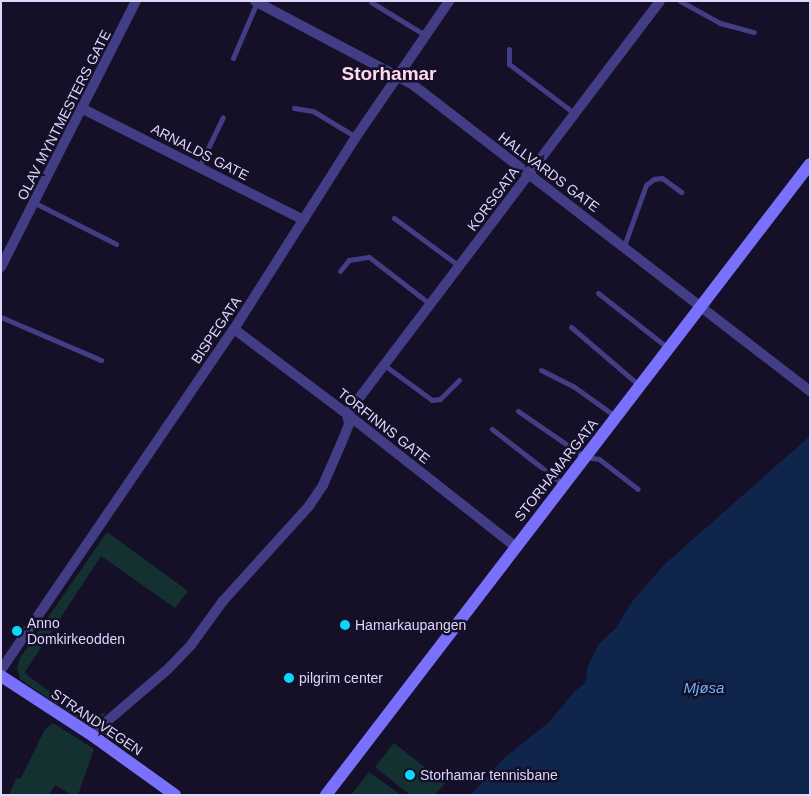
<!DOCTYPE html>
<meta charset="utf-8">
<style>
body{margin:0}
#map{position:relative;width:811px;height:796px;overflow:hidden;background:#151027;font-family:Helvetica,sans-serif}
div>[style]{position:absolute}
[style*='--x']{left:calc(var(--x)*1px);top:calc(var(--y)*1px);width:calc(var(--w)*1px);rotate:calc(var(--a)*1deg)}
.green>*{inset:0;background:#133131}
.water>*{inset:0;background:#10254b}
.lane>*{height:5px;margin:-2.5px;padding:0 2.5px;transform-origin:2.5px;border-radius:2.5px;background:#423d85}
.street>*{height:10px;margin:-5px;padding:0 5px;transform-origin:5px;border-radius:5px;background:#423d85}
.secondary>*{height:12px;margin:-6px;padding:0 6px;transform-origin:6px;border-radius:6px;background:#7971fb}
.dots>*{width:14px;height:14px;translate:-50% -50%;box-sizing:border-box;border:2px solid #151027;border-radius:50%}
span{translate:-50% -50%;white-space:nowrap;text-align:center;line-height:1.15;-webkit-text-stroke:5px #151027;paint-order:stroke}
.street-label{font-size:14px;color:#ddd7fe}
.poi-label{font-size:14px;color:#ddd7fe}
.left{translate:0 -50%;text-align:left}
.water-label{font-size:15px;color:#68b3fb;font-style:italic}
.district-label{font-size:19px;color:#fed9ef;font-weight:700}
.frame{position:absolute;inset:0;border:2px solid #ddd7fe;pointer-events:none}
</style>
<div id="map">
<div class="green">
<i style="clip-path:polygon(107px 532px,188px 591px,175px 608px,101px 556px,25px 672px,29px 677px,90px 719px,106px 712px,94px 730px,20px 679px,17px 668px,20px 658px)"></i>
<i style="clip-path:polygon(53px 723px,94px 749px,78px 795px,72px 795px,55px 785px,49px 795px,9px 795px,16px 779px,21px 778px,45px 729px)"></i>
<i style="clip-path:polygon(394px 743px,445px 783px,435px 795px,410px 795px,375px 767px)"></i>
<i style="clip-path:polygon(369px 772px,401px 795px,351px 795px)"></i>
</div>
<div class="water">
<i style="clip-path:polygon(810px 436px,810px 795px,471px 795px,503px 759px,549px 722px,575px 691px,585px 683px,588px 665px,599px 644px,616px 628px,631px 603px,665px 564px)"></i>
</div>
<div class="lane">
<i style="--x:680;--y:1;--w:46;--a:28.8"></i>
<i style="--x:720;--y:23;--w:35;--a:15"></i>
<i style="--x:371;--y:2;--w:63;--a:31.4"></i>
<i style="--x:509;--y:49;--w:15;--a:90"></i>
<i style="--x:509;--y:64;--w:81;--a:37"></i>
<i style="--x:233;--y:58;--w:61;--a:-66.8"></i>
<i style="--x:294;--y:108;--w:19;--a:9"></i>
<i style="--x:313;--y:111;--w:50;--a:31.2"></i>
<i style="--x:199;--y:167;--w:55;--a:-64.4"></i>
<i style="--x:35;--y:203;--w:91;--a:26.8"></i>
<i style="--x:394;--y:218;--w:81;--a:36.4"></i>
<i style="--x:624;--y:246;--w:65;--a:-70.2"></i>
<i style="--x:646;--y:185;--w:10;--a:-37"></i>
<i style="--x:654;--y:179;--w:8;--a:-7"></i>
<i style="--x:662;--y:178;--w:24;--a:36"></i>
<i style="--x:340;--y:271;--w:14;--a:-51"></i>
<i style="--x:349;--y:260;--w:20;--a:-9"></i>
<i style="--x:369;--y:257;--w:77;--a:37.6"></i>
<i style="--x:598;--y:293;--w:89;--a:38.2"></i>
<i style="--x:1;--y:317;--w:109;--a:23.3"></i>
<i style="--x:571;--y:327;--w:89;--a:40.5"></i>
<i style="--x:384;--y:365;--w:59;--a:36.1"></i>
<i style="--x:432;--y:400;--w:8;--a:-7"></i>
<i style="--x:440;--y:399;--w:27;--a:-45"></i>
<i style="--x:541;--y:370;--w:36;--a:27"></i>
<i style="--x:573;--y:386;--w:52;--a:35.5"></i>
<i style="--x:518;--y:411;--w:81;--a:34.5"></i>
<i style="--x:585;--y:457;--w:14;--a:8"></i>
<i style="--x:599;--y:459;--w:49;--a:37.6"></i>
<i style="--x:492;--y:429;--w:90;--a:37.8"></i>
</div>
<div class="street">
<i style="--x:255;--y:1;--w:178;--a:27.9"></i>
<i style="--x:412;--y:84;--w:503;--a:37.65"></i>
<i style="--x:83;--y:109;--w:247;--a:26.7"></i>
<i style="--x:1;--y:267;--w:298;--a:-63.1"></i>
<i style="--x:234;--y:329;--w:141;--a:37"></i>
<i style="--x:347;--y:414;--w:215;--a:38.2"></i>
<i style="--x:1;--y:670;--w:413;--a:-55.7"></i>
<i style="--x:234;--y:329;--w:227;--a:-57.6"></i>
<i style="--x:356;--y:137;--w:165;--a:-55.6"></i>
<i style="--x:93;--y:736;--w:9;--a:-54"></i>
<i style="--x:98;--y:729;--w:92;--a:-40.6"></i>
<i style="--x:168;--y:669;--w:33;--a:-46"></i>
<i style="--x:191;--y:645;--w:54;--a:-54"></i>
<i style="--x:223;--y:601;--w:128;--a:-47.8"></i>
<i style="--x:309;--y:506;--w:25;--a:-56"></i>
<i style="--x:323;--y:485;--w:45;--a:-66.3"></i>
<i style="--x:341;--y:444;--w:22;--a:-68"></i>
<i style="--x:349;--y:424;--w:10;--a:-101"></i>
<i style="--x:347;--y:414;--w:518;--a:-52.84"></i>
</div>
<div class="secondary">
<i style="--x:1;--y:676;--w:110;--a:33.1"></i>
<i style="--x:93;--y:736;--w:101;--a:35.7"></i>
<i style="--x:326;--y:795;--w:795;--a:-52.51"></i>
</div>
<div class="dots">
<i style="left:345px;top:625px;background:#09d9f9"></i>
<i style="left:17px;top:631px;background:#09d9f9"></i>
<i style="left:289px;top:678px;background:#09d9f9"></i>
<i style="left:410px;top:775px;background:#09d9f9"></i>
</div>
<div class="street-label">
<span style="left:64px;top:115px;rotate:-63deg">OLAV MYNTMESTERS GATE</span>
<span style="left:200px;top:152px;rotate:27deg">ARNALDS GATE</span>
<span style="left:549px;top:172px;rotate:37deg">HALLVARDS GATE</span>
<span style="left:493px;top:199px;rotate:-53deg">KORSGATA</span>
<span style="left:216px;top:330px;rotate:-56deg">BISPEGATA</span>
<span style="left:384px;top:426px;rotate:38deg">TORFINNS GATE</span>
<span style="left:556px;top:470px;rotate:-52deg">STORHAMARGATA</span>
<span style="left:97px;top:722px;rotate:34deg">STRANDVEGEN</span>
</div>
<div class="poi-label">
<span class="left" style="left:27px;top:631px">Anno<br>Domkirkeodden</span>
<span class="left" style="left:355px;top:625px">Hamarkaupangen</span>
<span class="left" style="left:299px;top:678px">pilgrim center</span>
<span class="left" style="left:420px;top:775px">Storhamar tennisbane</span>
</div>
<div class="water-label">
<span style="left:704px;top:688px">Mjøsa</span>
</div>
<div class="district-label">
<span style="left:389px;top:74px">Storhamar</span>
</div>
<div class="frame"></div>
</div>
